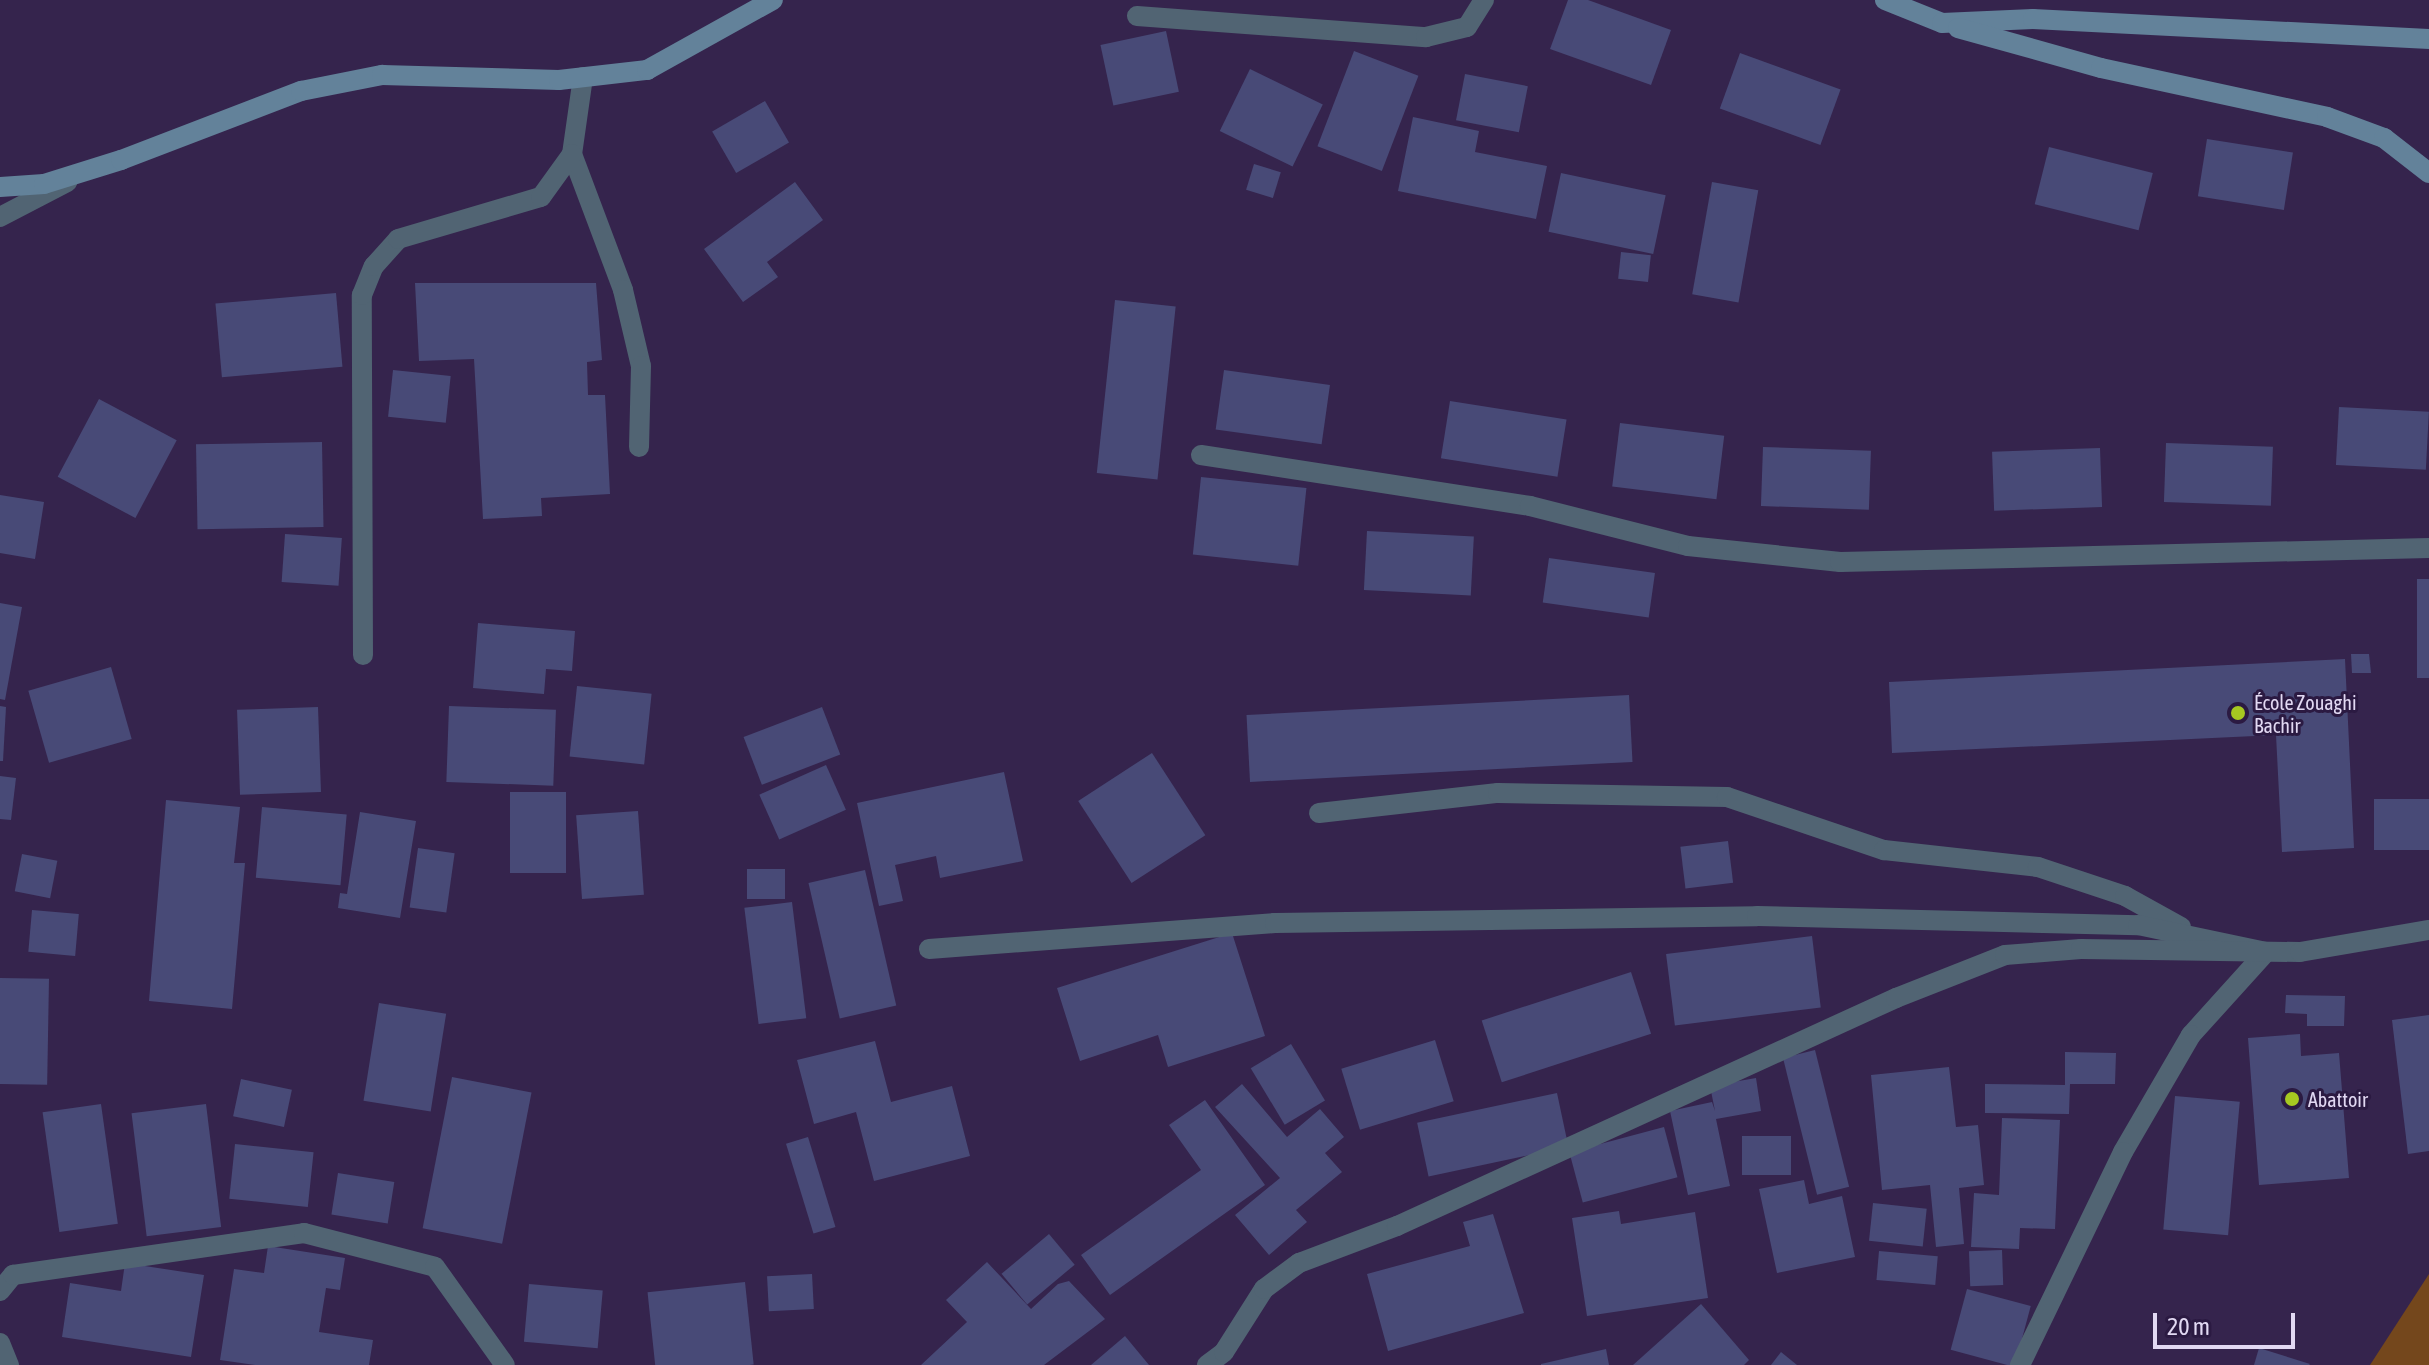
<!DOCTYPE html>
<meta charset="utf-8">
<style>
body{margin:0}
#map{position:relative;width:2429px;height:1365px;overflow:hidden;background:#35244d;font-family:"Asap Condensed",sans-serif}
div>[style]{position:absolute}
[style*='--x']{left:calc(var(--x)*1px);top:calc(var(--y)*1px);width:calc(var(--w)*1px);rotate:calc(var(--a)*1deg)}
.green>*{inset:0;background:#74471c}
.building>*{inset:0;background:#484a77;transform-origin:0 0}
.service>*{height:20px;margin:-10px;padding:0 10px;transform-origin:10px;border-radius:10px;background:#516473}
.minor>*{height:20px;margin:-10px;padding:0 10px;transform-origin:10px;border-radius:10px;background:#516473}
.secondary>*{height:20px;margin:-10px;padding:0 10px;transform-origin:10px;border-radius:10px;background:#63829a}
.dots>*{width:22px;height:22px;translate:-50% -50%;box-sizing:border-box;border:4px solid #2b1a42;border-radius:50%}
span{translate:-50% -50%;white-space:nowrap;text-align:center;line-height:1.15;-webkit-text-stroke:6px #2b1a42;paint-order:stroke}
.poi-label{font-size:20px;color:#e2d9f3}
.left{translate:0 -50%;text-align:left}
.scale{position:absolute;left:2153px;top:1313px;width:142px;height:36px;box-sizing:border-box;border:4px solid #e2d9f3;border-top:0;padding-left:10px;font-size:24px;line-height:28px;white-space:nowrap;color:#e2d9f3;-webkit-text-stroke:6px #2b1a42;paint-order:stroke}
</style>
<div id="map">
<div class="green">
<i style="clip-path:polygon(2429px 1274px,2429px 1365px,2370px 1365px)"></i>
</div>
<div class="building">
<i style="clip-path:polygon(1568px 0,1588px 0,1671px 30px,1651px 85px,1550px 49px)"></i>
<i style="left:1166px;top:31px;width:62px;height:67px;rotate:78deg"></i>
<i style="left:1354px;top:51px;width:69px;height:102px;rotate:21deg"></i>
<i style="left:1740px;top:53px;width:107px;height:59px;rotate:20deg"></i>
<i style="left:1250px;top:69px;width:81px;height:69px;rotate:26deg"></i>
<i style="left:1465px;top:74px;width:64px;height:47px;rotate:11deg"></i>
<i style="left:765px;top:101px;width:48px;height:61px;rotate:60deg"></i>
<i style="clip-path:polygon(1413px 117px,1479px 131px,1475px 152px,1547px 166px,1536px 219px,1398px 191px)"></i>
<i style="left:2207px;top:139px;width:87px;height:58px;rotate:9deg"></i>
<i style="left:2049px;top:147px;width:107px;height:59px;rotate:14deg"></i>
<i style="left:1254px;top:164px;width:28px;height:27px;rotate:17deg"></i>
<i style="left:1561px;top:173px;width:107px;height:60px;rotate:12deg"></i>
<i style="clip-path:polygon(795px 182px,823px 220px,767px 262px,778px 277px,743px 302px,704px 249px)"></i>
<i style="left:1712px;top:182px;width:47px;height:114px;rotate:10deg"></i>
<i style="left:1621px;top:252px;width:30px;height:27px;rotate:6deg"></i>
<i style="clip-path:polygon(415px 283px,596px 283px,602px 360px,587px 362px,588px 395px,605px 395px,610px 494px,541px 498px,542px 516px,483px 519px,474px 359px,419px 361px)"></i>
<i style="left:336px;top:293px;width:74px;height:121px;rotate:85deg"></i>
<i style="left:1115px;top:300px;width:61px;height:174px;rotate:6deg"></i>
<i style="left:393px;top:370px;width:58px;height:47px;rotate:6deg"></i>
<i style="left:1224px;top:370px;width:107px;height:60px;rotate:8deg"></i>
<i style="left:99px;top:399px;width:88px;height:88px;rotate:28deg"></i>
<i style="left:1450px;top:401px;width:118px;height:58px;rotate:9deg"></i>
<i style="left:2339px;top:407px;width:90px;height:58px;rotate:3deg"></i>
<i style="left:1620px;top:423px;width:105px;height:64px;rotate:7deg"></i>
<i style="left:322px;top:442px;width:85px;height:126px;rotate:89deg"></i>
<i style="left:2166px;top:443px;width:107px;height:59px;rotate:2deg"></i>
<i style="left:1763px;top:447px;width:108px;height:59px;rotate:2deg"></i>
<i style="left:2100px;top:448px;width:59px;height:108px;rotate:88deg"></i>
<i style="left:1201px;top:477px;width:106px;height:78px;rotate:6deg"></i>
<i style="clip-path:polygon(0 495px,44px 502px,35px 559px,0 553px)"></i>
<i style="left:1367px;top:531px;width:107px;height:59px;rotate:3deg"></i>
<i style="left:285px;top:534px;width:57px;height:48px;rotate:4deg"></i>
<i style="left:1549px;top:558px;width:107px;height:45px;rotate:8deg"></i>
<i style="left:2417px;top:579px;width:12px;height:99px"></i>
<i style="clip-path:polygon(0 603px,22px 607px,5px 700px,0 699px)"></i>
<i style="clip-path:polygon(478px 623px,575px 631px,572px 671px,546px 669px,544px 694px,473px 688px)"></i>
<i style="clip-path:polygon(2351px 654px,2369px 654px,2371px 673px,2352px 673px)"></i>
<i style="clip-path:polygon(2345px 659px,2354px 848px,2282px 852px,2276px 735px,1892px 753px,1889px 682px)"></i>
<i style="left:111px;top:667px;width:75px;height:86px;rotate:74deg"></i>
<i style="left:577px;top:686px;width:75px;height:71px;rotate:6deg"></i>
<i style="left:1629px;top:695px;width:67px;height:383px;rotate:87deg"></i>
<i style="clip-path:polygon(0 706px,6px 707px,3px 761px,0 761px)"></i>
<i style="left:449px;top:706px;width:107px;height:76px;rotate:2deg"></i>
<i style="left:318px;top:707px;width:85px;height:81px;rotate:88deg"></i>
<i style="left:822px;top:707px;width:51px;height:84px;rotate:69deg"></i>
<i style="left:1152px;top:753px;width:98px;height:88px;rotate:57deg"></i>
<i style="left:826px;top:765px;width:49px;height:73px;rotate:66deg"></i>
<i style="clip-path:polygon(1004px 772px,1023px 861px,940px 878px,936px 856px,895px 865px,903px 901px,879px 906px,857px 803px)"></i>
<i style="clip-path:polygon(0 776px,16px 778px,11px 820px,0 819px)"></i>
<i style="left:510px;top:792px;width:56px;height:81px"></i>
<i style="left:2429px;top:799px;width:51px;height:55px;rotate:90deg"></i>
<i style="clip-path:polygon(166px 800px,240px 807px,234px 863px,245px 863px,232px 1009px,149px 1001px)"></i>
<i style="left:262px;top:807px;width:85px;height:71px;rotate:5deg"></i>
<i style="left:638px;top:811px;width:84px;height:62px;rotate:86deg"></i>
<i style="clip-path:polygon(360px 812px,416px 821px,400px 918px,338px 908px,340px 893px,347px 894px)"></i>
<i style="left:1728px;top:841px;width:42px;height:48px;rotate:83deg"></i>
<i style="left:418px;top:848px;width:37px;height:60px;rotate:8deg"></i>
<i style="left:22px;top:854px;width:36px;height:38px;rotate:11deg"></i>
<i style="left:747px;top:869px;width:38px;height:30px"></i>
<i style="left:865px;top:870px;width:139px;height:58px;rotate:77deg"></i>
<i style="left:792px;top:902px;width:117px;height:48px;rotate:83deg"></i>
<i style="left:32px;top:910px;width:47px;height:42px;rotate:5deg"></i>
<i style="clip-path:polygon(1232px 933px,1265px 1036px,1168px 1067px,1158px 1035px,1080px 1061px,1057px 988px)"></i>
<i style="left:1812px;top:936px;width:72px;height:147px;rotate:83deg"></i>
<i style="left:1631px;top:972px;width:65px;height:157px;rotate:72deg"></i>
<i style="left:0;top:978px;width:49px;height:106px;rotate:1deg"></i>
<i style="clip-path:polygon(2286px 995px,2345px 996px,2344px 1026px,2307px 1026px,2307px 1014px,2285px 1013px)"></i>
<i style="left:379px;top:1003px;width:68px;height:99px;rotate:9deg"></i>
<i style="clip-path:polygon(2429px 1015px,2429px 1151px,2408px 1154px,2392px 1020px)"></i>
<i style="clip-path:polygon(2300px 1034px,2301px 1056px,2339px 1053px,2349px 1178px,2259px 1185px,2248px 1038px)"></i>
<i style="left:1435px;top:1040px;width:64px;height:98px;rotate:73deg"></i>
<i style="clip-path:polygon(875px 1041px,891px 1102px,952px 1086px,970px 1156px,874px 1181px,856px 1112px,814px 1124px,797px 1060px)"></i>
<i style="left:1291px;top:1044px;width:66px;height:47px;rotate:59deg"></i>
<i style="left:1815px;top:1050px;width:141px;height:33px;rotate:76deg"></i>
<i style="clip-path:polygon(2065px 1052px,2116px 1053px,2115px 1084px,2070px 1084px,2069px 1114px,1985px 1113px,1985px 1084px,2065px 1085px)"></i>
<i style="clip-path:polygon(1949px 1067px,1956px 1127px,1978px 1125px,1984px 1185px,1959px 1188px,1964px 1244px,1936px 1247px,1930px 1185px,1882px 1190px,1871px 1075px)"></i>
<i style="left:452px;top:1077px;width:81px;height:154px;rotate:11deg"></i>
<i style="clip-path:polygon(1756px 1078px,1761px 1111px,1716px 1119px,1730px 1186px,1688px 1195px,1670px 1111px,1712px 1102px,1715px 1111px,1710px 1086px)"></i>
<i style="left:241px;top:1079px;width:52px;height:38px;rotate:12deg"></i>
<i style="clip-path:polygon(1242px 1084px,1287px 1137px,1320px 1109px,1344px 1137px,1325px 1153px,1342px 1172px,1296px 1210px,1307px 1222px,1269px 1255px,1235px 1215px,1280px 1178px,1215px 1107px)"></i>
<i style="left:1557px;top:1093px;width:55px;height:143px;rotate:78deg"></i>
<i style="left:2175px;top:1096px;width:65px;height:134px;rotate:5deg"></i>
<i style="clip-path:polygon(1205px 1100px,1265px 1185px,1110px 1295px,1081px 1255px,1201px 1170px,1169px 1125px)"></i>
<i style="left:101px;top:1104px;width:121px;height:59px;rotate:82deg"></i>
<i style="left:206px;top:1104px;width:124px;height:75px;rotate:83deg"></i>
<i style="clip-path:polygon(2002px 1118px,2060px 1120px,2055px 1229px,2020px 1228px,2019px 1249px,1971px 1247px,1974px 1193px,1999px 1195px)"></i>
<i style="left:1664px;top:1127px;width:52px;height:98px;rotate:75deg"></i>
<i style="left:1742px;top:1136px;width:49px;height:39px"></i>
<i style="left:808px;top:1137px;width:94px;height:23px;rotate:73deg"></i>
<i style="left:235px;top:1144px;width:79px;height:55px;rotate:6deg"></i>
<i style="left:338px;top:1173px;width:57px;height:42px;rotate:9deg"></i>
<i style="clip-path:polygon(1804px 1180px,1809px 1204px,1842px 1196px,1855px 1257px,1777px 1273px,1759px 1189px)"></i>
<i style="left:1873px;top:1203px;width:54px;height:38px;rotate:6deg"></i>
<i style="clip-path:polygon(1619px 1211px,1621px 1224px,1695px 1212px,1708px 1298px,1587px 1316px,1572px 1218px)"></i>
<i style="clip-path:polygon(1493px 1214px,1524px 1313px,1388px 1351px,1367px 1274px,1470px 1246px,1463px 1222px)"></i>
<i style="left:1049px;top:1234px;width:40px;height:62px;rotate:50deg"></i>
<i style="clip-path:polygon(268px 1246px,345px 1258px,340px 1290px,326px 1288px,319px 1332px,373px 1340px,369px 1365px,255px 1365px,220px 1360px,234px 1269px,264px 1273px)"></i>
<i style="left:2002px;top:1250px;width:35px;height:33px;rotate:88deg"></i>
<i style="left:1879px;top:1251px;width:59px;height:29px;rotate:5deg"></i>
<i style="clip-path:polygon(987px 1262px,1031px 1309px,1058px 1284px,1069px 1281px,1105px 1319px,1044px 1365px,921px 1365px,967px 1322px,946px 1300px)"></i>
<i style="clip-path:polygon(125px 1263px,204px 1275px,191px 1357px,62px 1337px,70px 1283px,121px 1291px)"></i>
<i style="left:812px;top:1274px;width:35px;height:45px;rotate:87deg"></i>
<i style="left:745px;top:1282px;width:83px;height:98px;rotate:84deg"></i>
<i style="left:529px;top:1284px;width:74px;height:58px;rotate:5deg"></i>
<i style="left:1967px;top:1289px;width:66px;height:63px;rotate:15deg"></i>
<i style="clip-path:polygon(1701px 1304px,1749px 1360px,1744px 1365px,1633px 1365px)"></i>
<i style="clip-path:polygon(1125px 1336px,1149px 1365px,1091px 1365px)"></i>
<i style="clip-path:polygon(2259px 1348px,2310px 1364px,2309px 1365px,2254px 1365px)"></i>
<i style="clip-path:polygon(1606px 1349px,1609px 1365px,1541px 1365px,1541px 1364px)"></i>
<i style="clip-path:polygon(1781px 1352px,1797px 1365px,1771px 1365px)"></i>
</div>
<div class="service">
<i style="--x:1137;--y:16;--w:290;--a:4.2"></i>
<i style="--x:1426;--y:37;--w:42;--a:-13.7"></i>
<i style="--x:1467;--y:27;--w:32;--a:-58"></i>
</div>
<div class="minor">
<i style="--x:583;--y:77;--w:78;--a:98.1"></i>
<i style="--x:572;--y:154;--w:145;--a:69.4"></i>
<i style="--x:623;--y:290;--w:78;--a:76.7"></i>
<i style="--x:641;--y:366;--w:81;--a:91.4"></i>
<i style="--x:0;--y:217;--w:76;--a:-27.6"></i>
<i style="--x:1201;--y:455;--w:333;--a:8.8"></i>
<i style="--x:1530;--y:506;--w:163;--a:14.2"></i>
<i style="--x:1688;--y:546;--w:153;--a:6"></i>
<i style="--x:1840;--y:562;--w:589;--a:-1.36"></i>
<i style="--x:363;--y:655;--w:360;--a:-90.2"></i>
<i style="--x:362;--y:295;--w:31;--a:-68"></i>
<i style="--x:374;--y:266;--w:36;--a:-48"></i>
<i style="--x:398;--y:239;--w:149;--a:-16.4"></i>
<i style="--x:541;--y:197;--w:53;--a:-54.2"></i>
<i style="--x:1319;--y:813;--w:180;--a:-6.4"></i>
<i style="--x:1498;--y:793;--w:229;--a:1"></i>
<i style="--x:1727;--y:797;--w:166;--a:18.7"></i>
<i style="--x:1884;--y:850;--w:155;--a:6.3"></i>
<i style="--x:2038;--y:867;--w:92;--a:18.4"></i>
<i style="--x:2125;--y:896;--w:64;--a:29"></i>
<i style="--x:929;--y:949;--w:347;--a:-4.3"></i>
<i style="--x:1275;--y:923;--w:482;--a:-0.8"></i>
<i style="--x:1757;--y:916;--w:381;--a:1.4"></i>
<i style="--x:2138;--y:925;--w:131;--a:11.9"></i>
<i style="--x:2266;--y:952;--w:112;--a:132.1"></i>
<i style="--x:2191;--y:1035;--w:135;--a:120.2"></i>
<i style="--x:2123;--y:1152;--w:237;--a:115.8"></i>
<i style="--x:0;--y:1291;--w:21;--a:-51"></i>
<i style="--x:13;--y:1275;--w:294;--a:-8.2"></i>
<i style="--x:304;--y:1233;--w:135;--a:14.5"></i>
<i style="--x:435;--y:1267;--w:120;--a:54.5"></i>
<i style="--x:0;--y:1343;--w:24;--a:68"></i>
<i style="--x:1207;--y:1365;--w:21;--a:-37"></i>
<i style="--x:1224;--y:1352;--w:75;--a:-57.6"></i>
<i style="--x:1264;--y:1289;--w:44;--a:-36.6"></i>
<i style="--x:1299;--y:1263;--w:105;--a:-20.7"></i>
<i style="--x:1397;--y:1226;--w:549;--a:-24.56"></i>
<i style="--x:1896;--y:998;--w:117;--a:-21.5"></i>
<i style="--x:2005;--y:955;--w:76;--a:-4.5"></i>
<i style="--x:2081;--y:949;--w:219;--a:0.8"></i>
<i style="--x:2300;--y:952;--w:131;--a:-9.7"></i>
</div>
<div class="secondary">
<i style="--x:1885;--y:0;--w:61;--a:22"></i>
<i style="--x:1942;--y:23;--w:91;--a:-2.5"></i>
<i style="--x:2033;--y:19;--w:397;--a:2.9"></i>
<i style="--x:1958;--y:28;--w:148;--a:15.6"></i>
<i style="--x:2101;--y:68;--w:231;--a:12.2"></i>
<i style="--x:2327;--y:117;--w:61;--a:20.2"></i>
<i style="--x:2384;--y:138;--w:57;--a:37.9"></i>
<i style="--x:0;--y:187;--w:44;--a:-3.9"></i>
<i style="--x:44;--y:184;--w:81;--a:-17.3"></i>
<i style="--x:121;--y:160;--w:193;--a:-21"></i>
<i style="--x:301;--y:91;--w:83;--a:-11.2"></i>
<i style="--x:382;--y:75;--w:177;--a:1.6"></i>
<i style="--x:559;--y:80;--w:89;--a:-6.5"></i>
<i style="--x:647;--y:70;--w:144;--a:-29.1"></i>
</div>
<div class="dots">
<i style="left:2238px;top:713px;background:#a6c821"></i>
<i style="left:2292px;top:1099px;background:#a6c821"></i>
</div>
<div class="poi-label">
<span class="left" style="left:2254px;top:714px">École Zouaghi<br>Bachir</span>
<span class="left" style="left:2308px;top:1099px">Abattoir</span>
</div>
<div class="scale">20 m</div>
</div>
